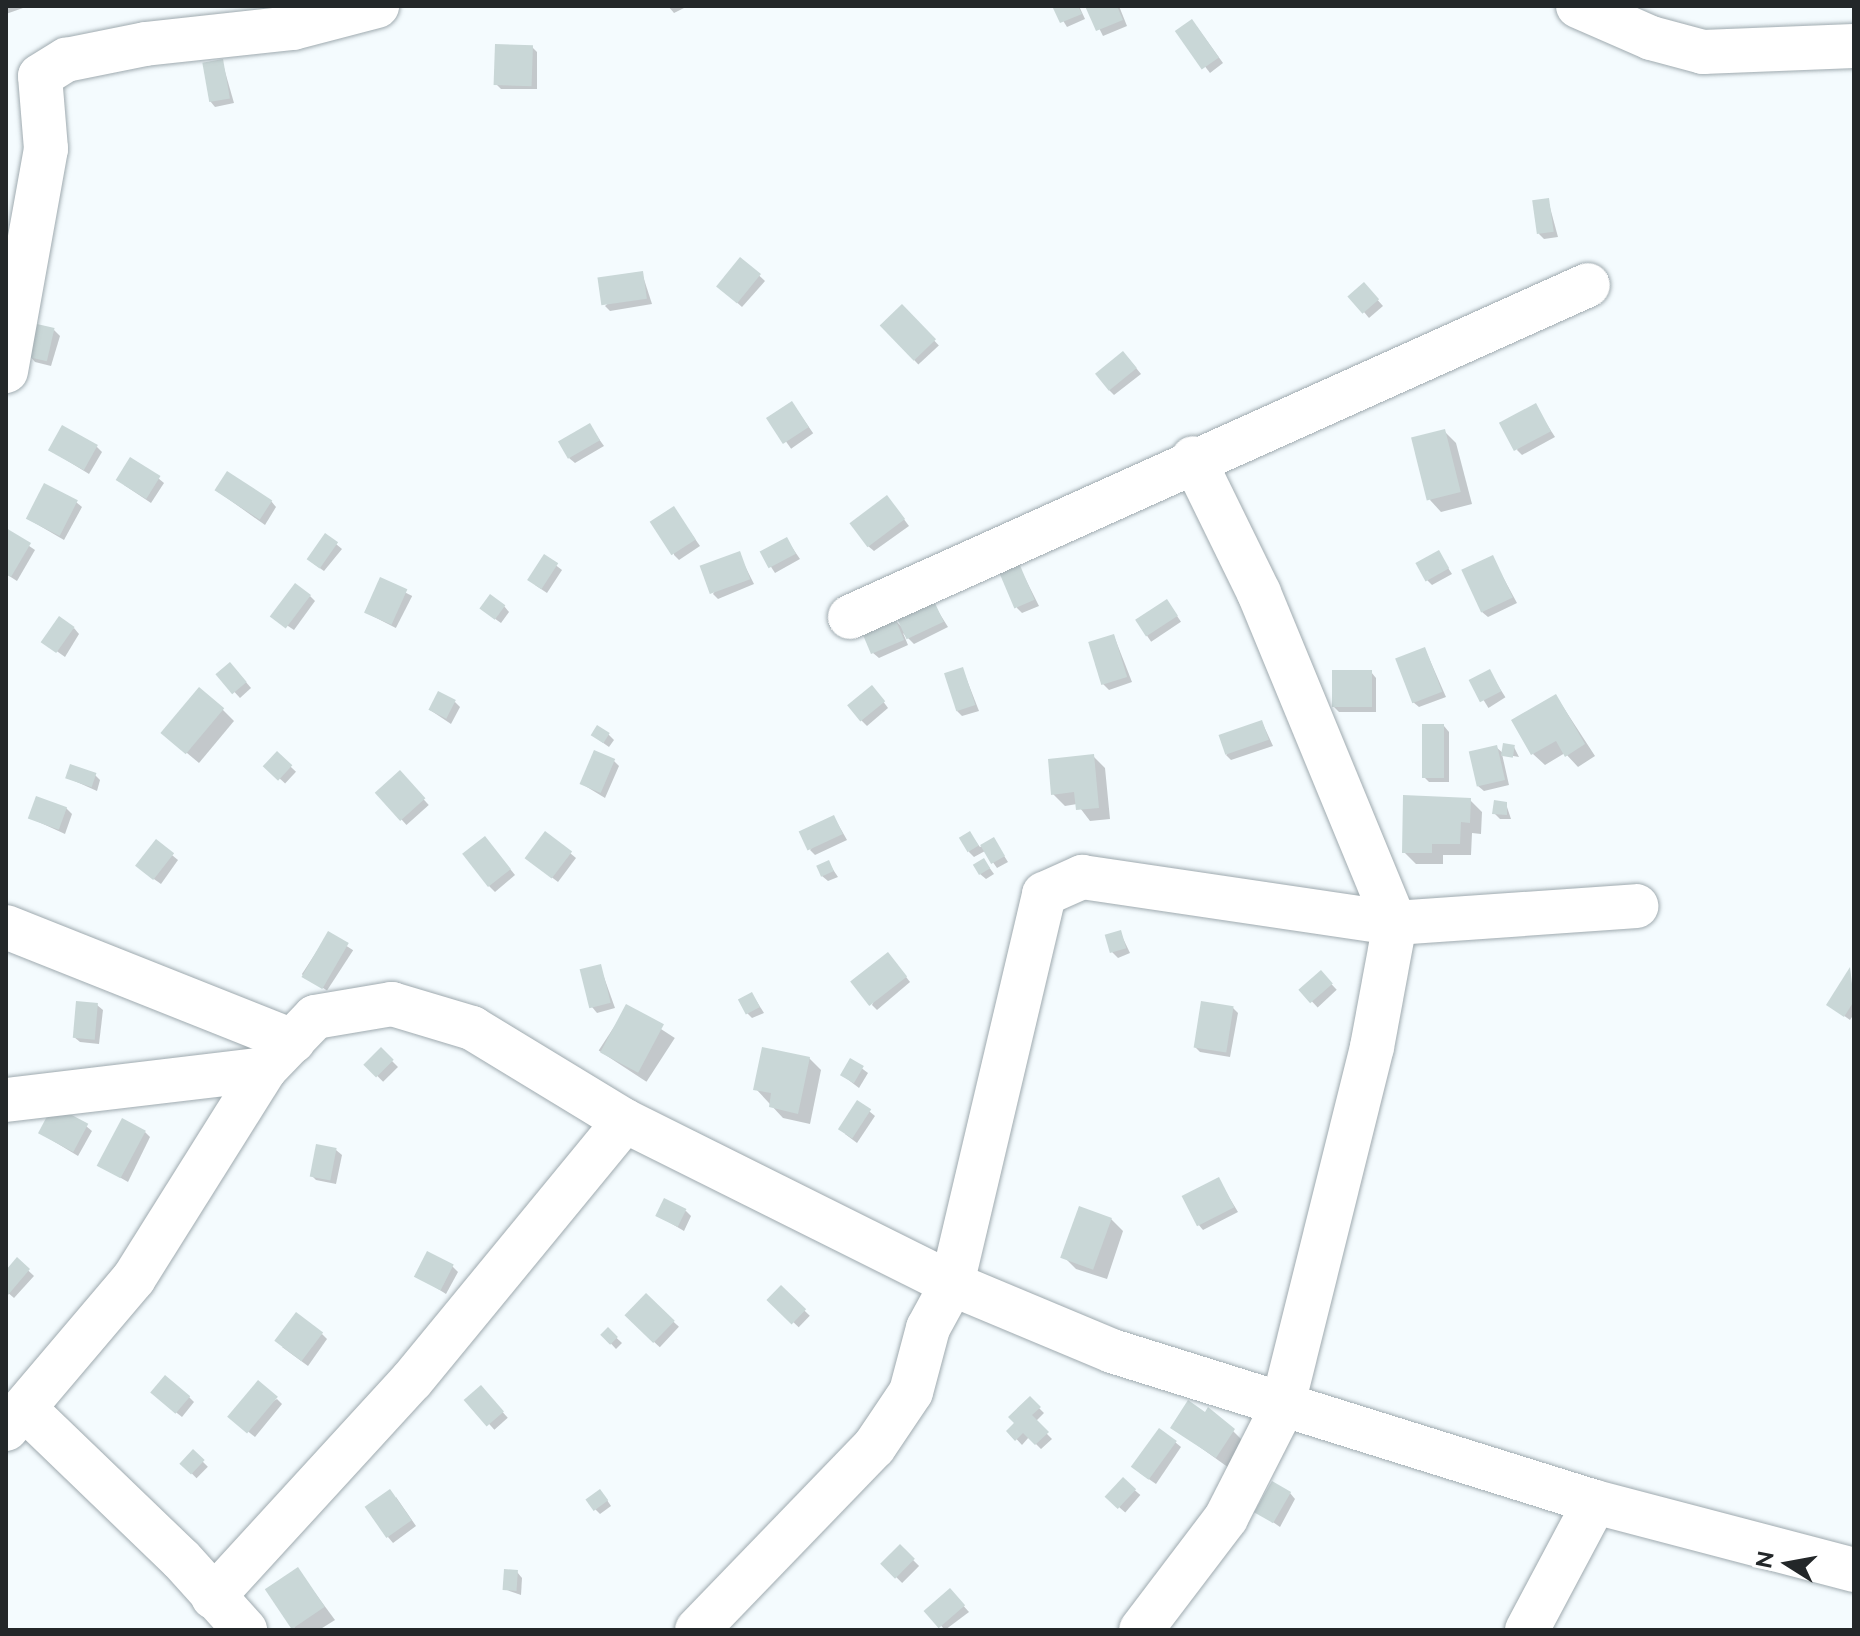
<!DOCTYPE html>
<style>
body{margin:0}
#map{position:relative;width:1860px;height:1636px;overflow:hidden;background:#f4fbfe;font-family:Raleway,sans-serif}
div>[style]{position:absolute}
[style*='--x']{left:calc(var(--x)*1px);top:calc(var(--y)*1px);width:calc(var(--w)*1px);rotate:calc(var(--a)*1deg)}
.shadow>*{inset:0;background:#0003;transform-origin:0 0}
.building>*{inset:0;background:#c9d7d7;transform-origin:0 0}
.roads{filter:drop-shadow(0 0 2px #9faaaf) drop-shadow(0 0 2px #9faaaf)}
.minor>*{height:44px;margin:-22px;padding:0 22px;transform-origin:22px;border-radius:22px;background:#fff}
span{translate:-50% -50%;white-space:nowrap;text-align:center;line-height:1.15;-webkit-text-stroke:8px #fff;paint-order:stroke}
.frame{position:absolute;inset:0;border:8px solid #232729;pointer-events:none}
.north{position:absolute;left:1748px;top:1524px;width:80px;height:80px;-webkit-text-stroke:6px #fff;paint-order:stroke;rotate:281deg;font-size:22px;font-weight:700;line-height:32px;text-align:center;color:#232729}
.north::after{content:'';display:block;margin:auto;width:28px;height:36px;background:#232729;clip-path:polygon(50% 0,100% 100%,50% 72%,0 100%)}
</style>
<div id="map">
<div class="shadow">
<i style="clip-path:polygon(6px 6px,22px 6px,23px 8px,6px 14px)"></i>
<i style="clip-path:polygon(668px 6px,688px 6px,674px 13px)"></i>
<i style="clip-path:polygon(1054px 6px,1079px 6px,1085px 19px,1067px 27px)"></i>
<i style="clip-path:polygon(1088px 6px,1119px 6px,1127px 26px,1103px 36px)"></i>
<i style="clip-path:polygon(1197px 27px,1223px 63px,1210px 73px,1178px 31px)"></i>
<i style="clip-path:polygon(532px 47px,537px 52px,537px 89px,501px 89px,496px 84px)"></i>
<i style="clip-path:polygon(222px 61px,234px 103px,215px 107px,210px 101px)"></i>
<i style="clip-path:polygon(1548px 200px,1558px 237px,1544px 239px,1539px 234px)"></i>
<i style="clip-path:polygon(741px 259px,765px 281px,742px 307px,724px 291px)"></i>
<i style="clip-path:polygon(642px 273px,652px 304px,610px 311px,605px 306px)"></i>
<i style="clip-path:polygon(1364px 285px,1383px 306px,1369px 318px,1364px 312px)"></i>
<i style="left:902px;top:306px;width:54px;height:28px;rotate:47deg"></i>
<i style="clip-path:polygon(54px 330px,60px 336px,51px 366px,35px 362px,30px 356px)"></i>
<i style="clip-path:polygon(1128px 358px,1141px 374px,1114px 395px,1109px 390px)"></i>
<i style="left:792px;top:403px;width:37px;height:27px;rotate:55deg"></i>
<i style="clip-path:polygon(1535px 406px,1555px 437px,1522px 455px,1517px 450px)"></i>
<i style="clip-path:polygon(589px 425px,604px 446px,575px 463px,569px 458px)"></i>
<i style="clip-path:polygon(1445px 432px,1456px 443px,1472px 504px,1441px 512px,1430px 500px)"></i>
<i style="clip-path:polygon(97px 447px,102px 452px,89px 474px,50px 450px)"></i>
<i style="clip-path:polygon(158px 478px,164px 483px,151px 503px,124px 485px)"></i>
<i style="clip-path:polygon(217px 491px,271px 501px,276px 507px,265px 525px)"></i>
<i style="clip-path:polygon(76px 502px,82px 507px,64px 540px,28px 519px)"></i>
<i style="clip-path:polygon(892px 503px,909px 526px,874px 551px,868px 546px)"></i>
<i style="clip-path:polygon(674px 509px,700px 546px,679px 560px,674px 555px)"></i>
<i style="clip-path:polygon(6px 530px,35px 550px,17px 581px,6px 574px)"></i>
<i style="clip-path:polygon(787px 540px,800px 559px,775px 573px,762px 553px)"></i>
<i style="clip-path:polygon(336px 544px,342px 549px,324px 571px,314px 564px)"></i>
<i style="clip-path:polygon(1438px 552px,1452px 574px,1432px 585px,1427px 580px)"></i>
<i style="clip-path:polygon(739px 554px,754px 584px,718px 599px,713px 594px)"></i>
<i style="clip-path:polygon(545px 557px,562px 570px,547px 593px,535px 585px)"></i>
<i style="clip-path:polygon(1492px 557px,1517px 603px,1488px 617px,1482px 612px)"></i>
<i style="clip-path:polygon(1019px 566px,1039px 606px,1022px 613px,1017px 608px)"></i>
<i style="left:381px;top:580px;width:35px;height:36px;rotate:27deg"></i>
<i style="clip-path:polygon(310px 596px,315px 601px,294px 630px,276px 618px)"></i>
<i style="left:1167px;top:601px;width:25px;height:36px;rotate:56deg"></i>
<i style="clip-path:polygon(933px 603px,948px 627px,914px 644px,903px 633px,908px 645px,879px 658px,873px 653px,893px 618px,903px 628px)"></i>
<i style="clip-path:polygon(504px 606px,509px 612px,501px 623px,487px 613px)"></i>
<i style="clip-path:polygon(74px 628px,79px 634px,65px 657px,44px 642px)"></i>
<i style="clip-path:polygon(1114px 636px,1132px 682px,1109px 690px,1103px 684px)"></i>
<i style="clip-path:polygon(1425px 649px,1446px 697px,1419px 707px,1413px 702px)"></i>
<i style="clip-path:polygon(235px 669px,251px 688px,240px 698px,218px 674px)"></i>
<i style="clip-path:polygon(963px 670px,979px 711px,962px 716px,957px 711px)"></i>
<i style="left:1489px;top:671px;width:31px;height:20px;rotate:58deg"></i>
<i style="clip-path:polygon(1371px 672px,1376px 678px,1376px 712px,1339px 712px,1333px 706px)"></i>
<i style="clip-path:polygon(877px 693px,888px 708px,867px 726px,861px 720px)"></i>
<i style="clip-path:polygon(1556px 696px,1595px 756px,1578px 767px,1565px 753px,1545px 765px,1533px 754px)"></i>
<i style="clip-path:polygon(455px 702px,460px 707px,451px 724px,430px 710px)"></i>
<i style="clip-path:polygon(222px 709px,234px 721px,199px 763px,175px 743px)"></i>
<i style="clip-path:polygon(1262px 722px,1273px 746px,1231px 760px,1226px 755px)"></i>
<i style="clip-path:polygon(1444px 726px,1449px 732px,1449px 782px,1429px 782px,1424px 777px)"></i>
<i style="clip-path:polygon(608px 734px,614px 740px,609px 747px,599px 740px)"></i>
<i style="clip-path:polygon(1496px 747px,1504px 754px,1514px 747px,1519px 757px,1502px 754px,1509px 785px,1484px 791px,1478px 786px)"></i>
<i style="left:277px;top:754px;width:26px;height:16px;rotate:43deg"></i>
<i style="clip-path:polygon(1093px 756px,1105px 768px,1110px 819px,1090px 821px,1077px 804px,1065px 806px,1053px 794px)"></i>
<i style="clip-path:polygon(613px 760px,619px 766px,605px 798px,582px 784px)"></i>
<i style="left:400px;top:773px;width:43px;height:30px;rotate:48deg"></i>
<i style="clip-path:polygon(95px 775px,100px 780px,97px 791px,68px 778px)"></i>
<i style="clip-path:polygon(1470px 800px,1482px 812px,1481px 834px,1472px 833px,1471px 855px,1443px 855px,1443px 864px,1416px 864px,1404px 852px)"></i>
<i style="clip-path:polygon(1506px 804px,1511px 819px,1500px 819px,1494px 813px)"></i>
<i style="clip-path:polygon(66px 808px,72px 814px,65px 834px,30px 818px)"></i>
<i style="clip-path:polygon(834px 817px,847px 840px,815px 855px,810px 850px)"></i>
<i style="clip-path:polygon(970px 834px,980px 847px,994px 840px,1008px 862px,997px 868px,985px 851px,974px 857px,969px 852px)"></i>
<i style="clip-path:polygon(156px 842px,178px 860px,161px 884px,144px 872px)"></i>
<i style="clip-path:polygon(490px 844px,515px 875px,495px 892px,489px 886px)"></i>
<i style="clip-path:polygon(570px 853px,576px 858px,558px 882px,533px 863px)"></i>
<i style="clip-path:polygon(984px 860px,994px 874px,986px 879px,980px 874px)"></i>
<i style="clip-path:polygon(828px 862px,838px 877px,828px 881px,822px 876px)"></i>
<i style="clip-path:polygon(1120px 932px,1130px 953px,1118px 958px,1112px 952px)"></i>
<i style="left:328px;top:934px;width:30px;height:48px;rotate:33deg"></i>
<i style="clip-path:polygon(893px 960px,910px 982px,877px 1010px,872px 1005px)"></i>
<i style="clip-path:polygon(600px 966px,615px 1008px,597px 1013px,592px 1007px)"></i>
<i style="clip-path:polygon(1850px 970px,1854px 1014px,1850px 1020px,1829px 1005px)"></i>
<i style="left:1321px;top:973px;width:23px;height:26px;rotate:47deg"></i>
<i style="clip-path:polygon(752px 994px,764px 1013px,752px 1018px,747px 1013px)"></i>
<i style="clip-path:polygon(97px 1005px,103px 1010px,99px 1044px,80px 1042px,74px 1037px)"></i>
<i style="left:627px;top:1007px;width:57px;height:52px;rotate:33deg"></i>
<i style="clip-path:polygon(1233px 1008px,1238px 1013px,1230px 1057px,1200px 1052px,1194px 1046px)"></i>
<i style="left:381px;top:1050px;width:24px;height:21px;rotate:45deg"></i>
<i style="clip-path:polygon(809px 1058px,821px 1070px,810px 1124px,783px 1118px,756px 1089px)"></i>
<i style="clip-path:polygon(851px 1060px,868px 1073px,859px 1088px,842px 1075px)"></i>
<i style="clip-path:polygon(858px 1102px,875px 1116px,857px 1143px,845px 1134px)"></i>
<i style="clip-path:polygon(86px 1126px,92px 1131px,78px 1156px,40px 1133px)"></i>
<i style="clip-path:polygon(145px 1132px,150px 1137px,128px 1182px,100px 1166px)"></i>
<i style="clip-path:polygon(336px 1150px,342px 1155px,336px 1184px,316px 1180px,311px 1175px)"></i>
<i style="clip-path:polygon(1218px 1179px,1238px 1212px,1203px 1230px,1198px 1224px)"></i>
<i style="clip-path:polygon(686px 1211px,691px 1216px,684px 1231px,657px 1215px)"></i>
<i style="clip-path:polygon(1111px 1219px,1123px 1231px,1107px 1279px,1076px 1269px,1064px 1257px)"></i>
<i style="clip-path:polygon(17px 1260px,34px 1276px,14px 1298px,6px 1291px,6px 1273px)"></i>
<i style="clip-path:polygon(452px 1266px,458px 1272px,446px 1294px,416px 1275px)"></i>
<i style="left:781px;top:1288px;width:40px;height:16px;rotate:44deg"></i>
<i style="left:646px;top:1296px;width:45px;height:28px;rotate:43deg"></i>
<i style="clip-path:polygon(608px 1330px,622px 1343px,616px 1349px,603px 1335px)"></i>
<i style="clip-path:polygon(322px 1334px,327px 1339px,308px 1366px,282px 1347px)"></i>
<i style="left:481px;top:1388px;width:40px;height:18px;rotate:48deg"></i>
<i style="clip-path:polygon(189px 1397px,194px 1402px,182px 1417px,158px 1398px)"></i>
<i style="clip-path:polygon(277px 1399px,282px 1404px,255px 1437px,236px 1422px)"></i>
<i style="clip-path:polygon(1030px 1399px,1044px 1413px,1035px 1422px,1052px 1439px,1041px 1449px,1029px 1437px,1022px 1445px,1009px 1431px)"></i>
<i style="clip-path:polygon(1172px 1427px,1233px 1431px,1245px 1443px,1229px 1468px)"></i>
<i style="clip-path:polygon(1175px 1442px,1181px 1447px,1156px 1484px,1140px 1473px)"></i>
<i style="left:193px;top:1452px;width:21px;height:16px;rotate:45deg"></i>
<i style="left:1123px;top:1480px;width:23px;height:23px;rotate:41deg"></i>
<i style="clip-path:polygon(1290px 1493px,1295px 1499px,1280px 1527px,1257px 1511px)"></i>
<i style="clip-path:polygon(396px 1497px,416px 1526px,393px 1543px,388px 1537px)"></i>
<i style="clip-path:polygon(605px 1497px,611px 1506px,600px 1514px,595px 1509px)"></i>
<i style="left:900px;top:1547px;width:27px;height:24px;rotate:45deg"></i>
<i style="clip-path:polygon(298px 1570px,335px 1620px,319px 1630px,296px 1630px,268px 1590px)"></i>
<i style="clip-path:polygon(517px 1572px,522px 1578px,521px 1595px,504px 1589px)"></i>
<i style="clip-path:polygon(950px 1591px,969px 1612px,945px 1630px,928px 1612px)"></i>
</div>
<div class="building">
<i style="clip-path:polygon(1052px 6px,1078px 6px,1082px 14px,1060px 23px)"></i>
<i style="clip-path:polygon(1085px 6px,1117px 6px,1123px 20px,1096px 31px)"></i>
<i style="left:1192px;top:19px;width:47px;height:21px;rotate:55deg"></i>
<i style="left:495px;top:44px;width:38px;height:41px;rotate:2deg"></i>
<i style="left:223px;top:59px;width:40px;height:21px;rotate:80deg"></i>
<i style="left:1549px;top:198px;width:34px;height:17px;rotate:82deg"></i>
<i style="left:740px;top:257px;width:27px;height:38px;rotate:39deg"></i>
<i style="left:643px;top:271px;width:28px;height:46px;rotate:82deg"></i>
<i style="left:1364px;top:282px;width:23px;height:22px;rotate:49deg"></i>
<i style="left:902px;top:304px;width:49px;height:31px;rotate:46deg"></i>
<i style="left:37px;top:324px;width:18px;height:34px;rotate:13deg"></i>
<i style="left:1123px;top:351px;width:22px;height:36px;rotate:51deg"></i>
<i style="left:792px;top:401px;width:31px;height:31px;rotate:57deg"></i>
<i style="left:1536px;top:403px;width:32px;height:42px;rotate:62deg"></i>
<i style="left:590px;top:423px;width:20px;height:37px;rotate:60deg"></i>
<i style="left:62px;top:425px;width:41px;height:29px;rotate:29deg"></i>
<i style="left:1445px;top:429px;width:65px;height:35px;rotate:76deg"></i>
<i style="left:130px;top:457px;width:36px;height:27px;rotate:32deg"></i>
<i style="left:227px;top:471px;width:54px;height:23px;rotate:33deg"></i>
<i style="left:44px;top:483px;width:38px;height:40px;rotate:27deg"></i>
<i style="left:887px;top:495px;width:30px;height:47px;rotate:53deg"></i>
<i style="left:674px;top:506px;width:40px;height:29px;rotate:57deg"></i>
<i style="clip-path:polygon(6px 528px,31px 543px,11px 577px,6px 574px)"></i>
<i style="left:325px;top:533px;width:16px;height:32px;rotate:35deg"></i>
<i style="left:787px;top:537px;width:19px;height:31px;rotate:62deg"></i>
<i style="left:1439px;top:550px;width:21px;height:27px;rotate:61deg"></i>
<i style="left:740px;top:551px;width:30px;height:43px;rotate:70deg"></i>
<i style="left:544px;top:554px;width:17px;height:31px;rotate:33deg"></i>
<i style="left:1493px;top:555px;width:47px;height:35px;rotate:65deg"></i>
<i style="left:1019px;top:563px;width:40px;height:22px;rotate:67deg"></i>
<i style="left:380px;top:577px;width:30px;height:39px;rotate:24deg"></i>
<i style="left:295px;top:583px;width:20px;height:42px;rotate:37deg"></i>
<i style="left:490px;top:594px;width:19px;height:18px;rotate:36deg"></i>
<i style="left:1167px;top:599px;width:20px;height:38px;rotate:57deg"></i>
<i style="left:934px;top:601px;width:23px;height:41px;rotate:65deg"></i>
<i style="left:59px;top:616px;width:19px;height:32px;rotate:35deg"></i>
<i style="left:894px;top:616px;width:26px;height:36px;rotate:67deg"></i>
<i style="left:1114px;top:634px;width:45px;height:27px;rotate:73deg"></i>
<i style="left:1425px;top:647px;width:48px;height:32px;rotate:69deg"></i>
<i style="left:230px;top:662px;width:26px;height:19px;rotate:50deg"></i>
<i style="left:963px;top:667px;width:40px;height:20px;rotate:72deg"></i>
<i style="left:1490px;top:669px;width:25px;height:24px;rotate:63deg"></i>
<i style="left:1332px;top:670px;width:40px;height:37px"></i>
<i style="left:872px;top:685px;width:21px;height:32px;rotate:51deg"></i>
<i style="left:199px;top:687px;width:33px;height:60px;rotate:40deg"></i>
<i style="left:438px;top:691px;width:20px;height:21px;rotate:27deg"></i>
<i style="clip-path:polygon(1556px 694px,1585px 744px,1565px 757px,1556px 741px,1531px 755px,1511px 720px)"></i>
<i style="left:1262px;top:720px;width:21px;height:46px;rotate:71deg"></i>
<i style="left:1444px;top:724px;width:54px;height:22px;rotate:90deg"></i>
<i style="left:597px;top:725px;width:15px;height:12px;rotate:32deg"></i>
<i style="left:1503px;top:743px;width:12px;height:13px;rotate:9deg"></i>
<i style="left:1497px;top:745px;width:36px;height:29px;rotate:77deg"></i>
<i style="left:594px;top:750px;width:23px;height:37px;rotate:23deg"></i>
<i style="left:277px;top:751px;width:21px;height:21px;rotate:43deg"></i>
<i style="clip-path:polygon(1094px 754px,1099px 808px,1076px 810px,1074px 792px,1051px 795px,1048px 759px)"></i>
<i style="left:70px;top:764px;width:28px;height:15px;rotate:19deg"></i>
<i style="left:400px;top:770px;width:38px;height:34px;rotate:48deg"></i>
<i style="clip-path:polygon(1403px 795px,1471px 798px,1470px 823px,1461px 822px,1460px 844px,1432px 844px,1432px 853px,1402px 853px)"></i>
<i style="left:36px;top:796px;width:33px;height:24px;rotate:20deg"></i>
<i style="clip-path:polygon(1494px 800px,1507px 802px,1507px 815px,1492px 814px)"></i>
<i style="left:834px;top:815px;width:21px;height:39px;rotate:65deg"></i>
<i style="left:545px;top:831px;width:34px;height:34px;rotate:37deg"></i>
<i style="left:970px;top:831px;width:17px;height:13px;rotate:59deg"></i>
<i style="left:485px;top:836px;width:42px;height:29px;rotate:52deg"></i>
<i style="left:994px;top:837px;width:22px;height:16px;rotate:60deg"></i>
<i style="left:156px;top:839px;width:23px;height:34px;rotate:38deg"></i>
<i style="left:984px;top:858px;width:12px;height:13px;rotate:59deg"></i>
<i style="left:829px;top:860px;width:12px;height:14px;rotate:66deg"></i>
<i style="left:1121px;top:930px;width:19px;height:17px;rotate:74deg"></i>
<i style="left:328px;top:931px;width:24px;height:53px;rotate:30deg"></i>
<i style="left:888px;top:952px;width:31px;height:48px;rotate:52deg"></i>
<i style="left:601px;top:964px;width:40px;height:22px;rotate:76deg"></i>
<i style="clip-path:polygon(1850px 967px,1854px 1001px,1844px 1017px,1826px 1005px)"></i>
<i style="left:1321px;top:970px;width:18px;height:30px;rotate:49deg"></i>
<i style="left:752px;top:992px;width:17px;height:16px;rotate:62deg"></i>
<i style="left:76px;top:1001px;width:22px;height:37px;rotate:5deg"></i>
<i style="left:1201px;top:1001px;width:33px;height:47px;rotate:9deg"></i>
<i style="left:626px;top:1004px;width:43px;height:55px;rotate:28deg"></i>
<i style="left:381px;top:1047px;width:18px;height:25px;rotate:45deg"></i>
<i style="clip-path:polygon(762px 1047px,810px 1057px,798px 1114px,769px 1107px,771px 1093px,753px 1090px)"></i>
<i style="left:850px;top:1058px;width:16px;height:20px;rotate:30deg"></i>
<i style="left:857px;top:1100px;width:17px;height:35px;rotate:33deg"></i>
<i style="left:53px;top:1105px;width:40px;height:32px;rotate:28deg"></i>
<i style="left:122px;top:1118px;width:27px;height:54px;rotate:28deg"></i>
<i style="left:316px;top:1144px;width:21px;height:33px;rotate:11deg"></i>
<i style="left:1219px;top:1177px;width:34px;height:42px;rotate:63deg"></i>
<i style="left:664px;top:1198px;width:25px;height:20px;rotate:26deg"></i>
<i style="left:1079px;top:1206px;width:35px;height:55px;rotate:20deg"></i>
<i style="left:427px;top:1251px;width:30px;height:29px;rotate:27deg"></i>
<i style="clip-path:polygon(17px 1257px,30px 1269px,8px 1295px,6px 1270px)"></i>
<i style="left:781px;top:1285px;width:35px;height:21px;rotate:44deg"></i>
<i style="left:646px;top:1293px;width:40px;height:31px;rotate:44deg"></i>
<i style="left:296px;top:1312px;width:34px;height:36px;rotate:37deg"></i>
<i style="left:608px;top:1327px;width:14px;height:11px;rotate:45deg"></i>
<i style="left:165px;top:1375px;width:33px;height:23px;rotate:40deg"></i>
<i style="left:258px;top:1380px;width:26px;height:48px;rotate:40deg"></i>
<i style="left:481px;top:1385px;width:35px;height:23px;rotate:49deg"></i>
<i style="clip-path:polygon(1030px 1396px,1041px 1407px,1032px 1415px,1049px 1432px,1035px 1445px,1023px 1433px,1015px 1441px,1006px 1431px,1014px 1423px,1008px 1417px)"></i>
<i style="clip-path:polygon(1188px 1400px,1205px 1412px,1208px 1407px,1235px 1429px,1216px 1458px,1170px 1428px)"></i>
<i style="left:1159px;top:1428px;width:22px;height:48px;rotate:36deg"></i>
<i style="left:193px;top:1449px;width:16px;height:20px;rotate:43deg"></i>
<i style="left:1123px;top:1477px;width:18px;height:27px;rotate:43deg"></i>
<i style="left:1272px;top:1481px;width:22px;height:36px;rotate:30deg"></i>
<i style="left:390px;top:1489px;width:38px;height:31px;rotate:55deg"></i>
<i style="left:600px;top:1489px;width:14px;height:18px;rotate:54deg"></i>
<i style="left:900px;top:1544px;width:21px;height:28px;rotate:45deg"></i>
<i style="left:298px;top:1567px;width:48px;height:40px;rotate:56deg"></i>
<i style="left:504px;top:1569px;width:14px;height:21px;rotate:4deg"></i>
<i style="left:950px;top:1588px;width:23px;height:35px;rotate:49deg"></i>
</div>
<div class="roads">
<div class="minor">
<i style="--x:1578;--y:6;--w:80;--a:23.7"></i>
<i style="--x:1651;--y:38;--w:54;--a:15.1"></i>
<i style="--x:1703;--y:52;--w:151;--a:-2.3"></i>
<i style="--x:6;--y:371;--w:226;--a:-79.8"></i>
<i style="--x:46;--y:149;--w:73;--a:-94.7"></i>
<i style="--x:40;--y:76;--w:31;--a:-32"></i>
<i style="--x:66;--y:60;--w:81;--a:-11.4"></i>
<i style="--x:145;--y:44;--w:149;--a:-6.2"></i>
<i style="--x:293;--y:28;--w:87;--a:-14.7"></i>
<i style="--x:850;--y:617;--w:809;--a:-24.22"></i>
<i style="--x:6;--y:927;--w:309;--a:21.7"></i>
<i style="--x:6;--y:1100;--w:261;--a:-6.8"></i>
<i style="--x:25;--y:1409;--w:216;--a:43.9"></i>
<i style="--x:181;--y:1559;--w:96;--a:48"></i>
<i style="--x:6;--y:1429;--w:198;--a:-49.7"></i>
<i style="--x:134;--y:1278;--w:247;--a:-57.9"></i>
<i style="--x:265;--y:1069;--w:72;--a:-46.1"></i>
<i style="--x:315;--y:1017;--w:78;--a:-9.6"></i>
<i style="--x:392;--y:1004;--w:84;--a:16.7"></i>
<i style="--x:472;--y:1028;--w:179;--a:31.3"></i>
<i style="--x:625;--y:1121;--w:365;--a:26.5"></i>
<i style="--x:952;--y:1284;--w:173;--a:22.7"></i>
<i style="--x:1112;--y:1351;--w:506;--a:17.36"></i>
<i style="--x:1595;--y:1502;--w:268;--a:14.7"></i>
<i style="--x:213;--y:1597;--w:294;--a:-47.5"></i>
<i style="--x:412;--y:1380;--w:335;--a:-50.6"></i>
<i style="--x:697;--y:1630;--w:255;--a:-46"></i>
<i style="--x:874;--y:1447;--w:66;--a:-56.1"></i>
<i style="--x:911;--y:1392;--w:66;--a:-75.1"></i>
<i style="--x:928;--y:1328;--w:50;--a:-61.4"></i>
<i style="--x:952;--y:1284;--w:401;--a:-76.7"></i>
<i style="--x:1044;--y:894;--w:42;--a:-24.1"></i>
<i style="--x:1082;--y:877;--w:316;--a:8.4"></i>
<i style="--x:1395;--y:923;--w:242;--a:-4"></i>
<i style="--x:1141;--y:1630;--w:141;--a:-52.8"></i>
<i style="--x:1226;--y:1518;--w:123;--a:-63"></i>
<i style="--x:1282;--y:1408;--w:372;--a:-76"></i>
<i style="--x:1372;--y:1047;--w:126;--a:-79.5"></i>
<i style="--x:1395;--y:923;--w:357;--a:-112.4"></i>
<i style="--x:1259;--y:593;--w:150;--a:-116.1"></i>
<i style="--x:1527;--y:1630;--w:145;--a:-62"></i>
</div>
</div>
<div class="frame"></div>
<div class="north">N</div>
</div>
